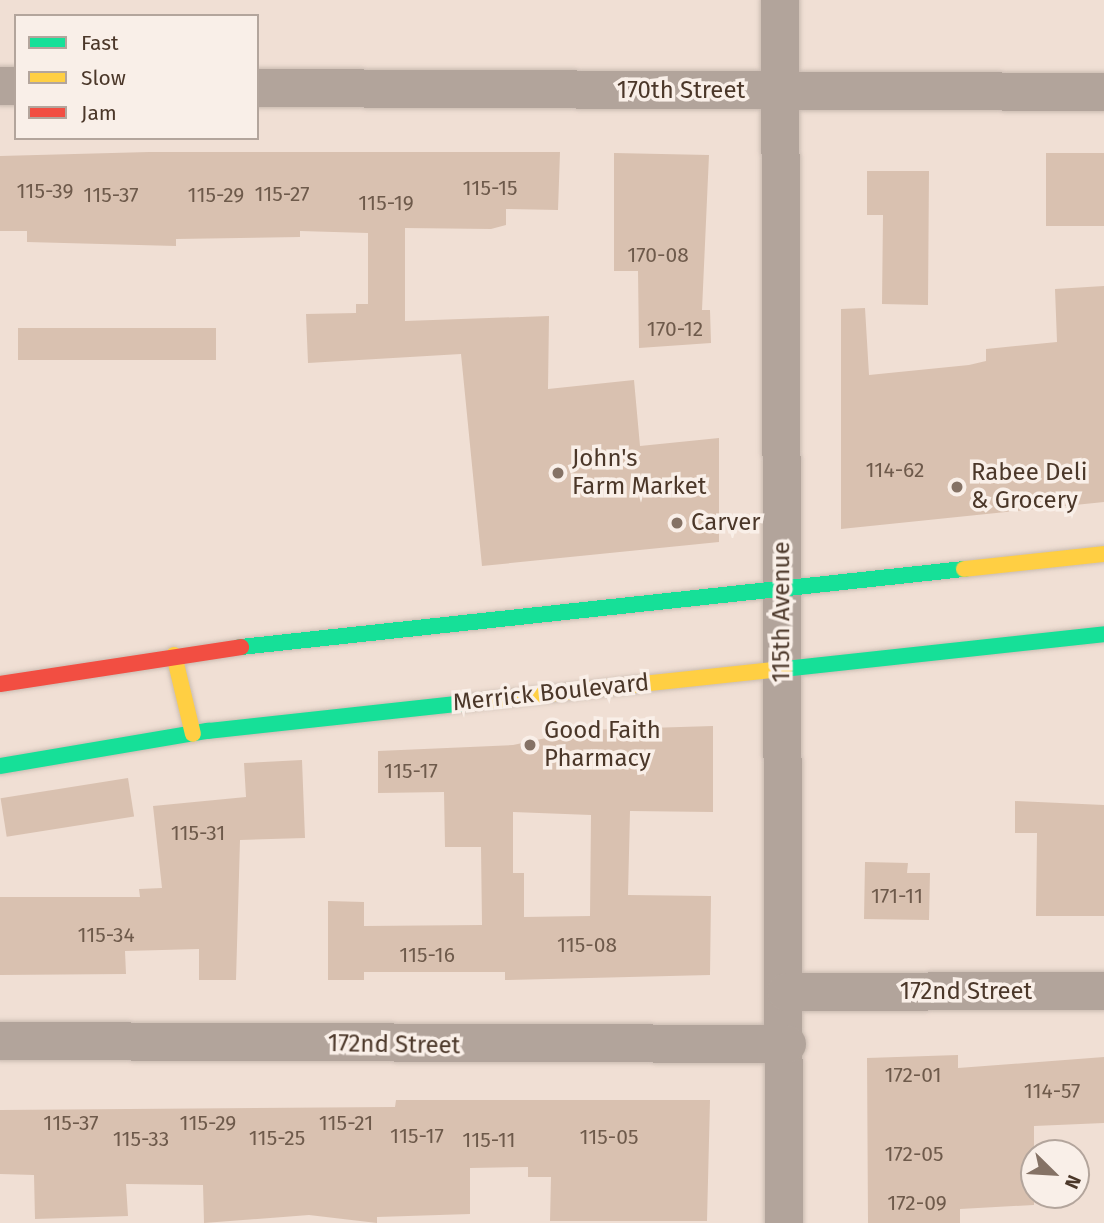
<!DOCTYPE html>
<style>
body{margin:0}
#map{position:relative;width:1104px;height:1223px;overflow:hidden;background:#f0dfd4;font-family:"Fira Sans",sans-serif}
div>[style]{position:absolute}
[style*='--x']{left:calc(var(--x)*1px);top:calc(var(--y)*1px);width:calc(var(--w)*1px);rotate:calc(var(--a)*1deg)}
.building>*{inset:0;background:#d9c1b0;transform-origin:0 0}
.roads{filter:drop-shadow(0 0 2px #c9bbb1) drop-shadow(0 0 2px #c9bbb1)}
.street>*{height:38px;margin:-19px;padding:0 19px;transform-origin:19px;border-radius:19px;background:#b2a49b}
.fast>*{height:16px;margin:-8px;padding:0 8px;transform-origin:8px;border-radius:8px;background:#16e098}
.slow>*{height:16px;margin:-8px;padding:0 8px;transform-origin:8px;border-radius:8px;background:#ffcf43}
.jam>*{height:16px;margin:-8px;padding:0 8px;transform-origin:8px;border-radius:8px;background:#f24e42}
.dots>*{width:19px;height:19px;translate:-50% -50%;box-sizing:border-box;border:4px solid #f9efe8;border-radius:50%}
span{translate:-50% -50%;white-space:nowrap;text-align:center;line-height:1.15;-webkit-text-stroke:7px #f9efe8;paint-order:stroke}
.number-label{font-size:21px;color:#6e5a4b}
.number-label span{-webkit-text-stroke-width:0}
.street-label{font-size:24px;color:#4b3729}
.poi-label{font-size:24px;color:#4b3729}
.left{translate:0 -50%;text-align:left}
.legend{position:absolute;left:14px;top:14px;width:245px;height:126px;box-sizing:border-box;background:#f9efe8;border:2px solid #b3a59c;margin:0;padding:9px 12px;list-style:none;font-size:21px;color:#4b3729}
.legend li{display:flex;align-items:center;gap:14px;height:35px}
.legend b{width:35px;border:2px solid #b3a59c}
.north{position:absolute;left:1020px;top:1139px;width:70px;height:70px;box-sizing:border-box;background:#f9efe8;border:2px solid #b3a59c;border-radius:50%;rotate:114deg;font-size:19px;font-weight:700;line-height:28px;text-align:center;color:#4b3729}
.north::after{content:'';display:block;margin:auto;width:24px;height:32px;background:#857265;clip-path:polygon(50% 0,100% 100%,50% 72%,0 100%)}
</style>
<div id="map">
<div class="building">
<i style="clip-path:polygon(149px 152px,560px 152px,558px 210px,506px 209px,506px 225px,491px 229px,405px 228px,405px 321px,549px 316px,548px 389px,634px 380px,640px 446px,719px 438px,719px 542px,482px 566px,461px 354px,308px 363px,306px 314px,356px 313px,356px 304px,368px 304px,368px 233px,300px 231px,300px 237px,176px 239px,176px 246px,27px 242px,27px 231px,0 231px,0 156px)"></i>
<i style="clip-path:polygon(614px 153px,709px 155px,702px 310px,710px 310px,711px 343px,639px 348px,638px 271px,614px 271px)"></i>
<i style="left:1046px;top:153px;width:58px;height:73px"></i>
<i style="clip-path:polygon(867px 171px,929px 171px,928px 305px,882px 304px,883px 215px,867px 215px)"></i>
<i style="clip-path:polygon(1104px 286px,1104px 502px,841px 529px,841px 309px,865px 308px,869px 375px,969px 365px,986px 361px,986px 349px,1057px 342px,1055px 289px)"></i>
<i style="left:216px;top:328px;width:32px;height:198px;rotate:90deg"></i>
<i style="clip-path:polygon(evenodd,713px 726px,713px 812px,630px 811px,628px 895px,711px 896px,710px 975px,505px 980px,505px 972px,364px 972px,364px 980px,328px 980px,328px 901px,364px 902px,364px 926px,482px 925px,481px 847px,445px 847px,444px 792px,378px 793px,378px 751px,513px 745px,584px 730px,713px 726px,513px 812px,591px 815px,590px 916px,524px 917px,524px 873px,513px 873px,513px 812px)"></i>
<i style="clip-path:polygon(302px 760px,305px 838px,240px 840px,236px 980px,199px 980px,199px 949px,125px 951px,126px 974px,0 975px,0 897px,140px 897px,139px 889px,162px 888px,153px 806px,246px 797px,244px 763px)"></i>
<i style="left:128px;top:778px;width:39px;height:129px;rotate:81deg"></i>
<i style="clip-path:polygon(1015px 801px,1104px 805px,1104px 916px,1036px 916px,1037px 833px,1015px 833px)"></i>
<i style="clip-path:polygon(865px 862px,908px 863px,907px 873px,930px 873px,929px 920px,864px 919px)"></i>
<i style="clip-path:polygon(958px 1055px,958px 1068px,1104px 1057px,1104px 1123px,1034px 1126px,1034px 1205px,960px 1209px,960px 1223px,868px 1223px,867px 1058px)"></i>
<i style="clip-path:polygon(396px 1100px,710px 1100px,707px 1221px,550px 1221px,551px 1177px,528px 1177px,528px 1167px,470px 1168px,470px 1214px,377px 1217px,377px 1223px,309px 1215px,204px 1223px,203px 1185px,126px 1184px,128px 1216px,35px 1219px,34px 1175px,0 1174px,0 1110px,395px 1107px)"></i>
</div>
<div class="roads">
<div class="street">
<i style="--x:780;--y:0;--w:1223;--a:89.81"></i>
<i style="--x:0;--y:86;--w:16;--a:0"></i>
<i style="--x:257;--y:88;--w:847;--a:0.27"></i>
<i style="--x:786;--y:992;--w:318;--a:-0.2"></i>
<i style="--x:0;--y:1041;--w:787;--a:0.22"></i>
</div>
<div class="fast">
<i style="--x:241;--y:647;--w:727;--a:-6.16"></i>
<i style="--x:784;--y:669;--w:322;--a:-6.2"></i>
<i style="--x:0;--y:766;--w:211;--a:-9.6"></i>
<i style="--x:208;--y:731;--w:267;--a:-6.2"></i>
</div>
<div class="slow">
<i style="--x:964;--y:569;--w:141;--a:-6.1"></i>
<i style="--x:174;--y:655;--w:81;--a:76.5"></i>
<i style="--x:473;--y:702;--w:313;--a:-6.1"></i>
</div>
<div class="jam">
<i style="--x:0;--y:684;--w:244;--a:-8.7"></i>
</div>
</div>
<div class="dots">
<i style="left:558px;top:473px;background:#857265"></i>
<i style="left:957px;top:487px;background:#857265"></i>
<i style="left:677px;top:523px;background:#857265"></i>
<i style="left:530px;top:745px;background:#857265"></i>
</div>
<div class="number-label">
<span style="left:490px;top:188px">115-15</span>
<span style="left:45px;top:191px">115-39</span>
<span style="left:282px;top:194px">115-27</span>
<span style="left:111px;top:195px">115-37</span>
<span style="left:216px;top:195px">115-29</span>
<span style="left:386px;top:203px">115-19</span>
<span style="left:658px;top:255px">170-08</span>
<span style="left:675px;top:329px">170-12</span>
<span style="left:895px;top:470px">114-62</span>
<span style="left:411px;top:771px">115-17</span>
<span style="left:198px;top:833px">115-31</span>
<span style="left:897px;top:896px">171-11</span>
<span style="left:106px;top:935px">115-34</span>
<span style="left:587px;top:945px">115-08</span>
<span style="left:427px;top:955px">115-16</span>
<span style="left:913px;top:1075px">172-01</span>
<span style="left:1052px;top:1091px">114-57</span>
<span style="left:71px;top:1123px">115-37</span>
<span style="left:208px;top:1123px">115-29</span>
<span style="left:346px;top:1123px">115-21</span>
<span style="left:417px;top:1136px">115-17</span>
<span style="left:609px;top:1137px">115-05</span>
<span style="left:277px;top:1138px">115-25</span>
<span style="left:141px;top:1139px">115-33</span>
<span style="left:489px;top:1140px">115-11</span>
<span style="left:914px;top:1154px">172-05</span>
<span style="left:917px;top:1203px">172-09</span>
</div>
<div class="street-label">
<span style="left:681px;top:91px">170th Street</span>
<span style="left:782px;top:612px;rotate:-90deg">115th Avenue</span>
<span style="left:551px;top:693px;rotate:-6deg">Merrick Boulevard</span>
<span style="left:966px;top:992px">172nd Street</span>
<span style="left:394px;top:1045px;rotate:1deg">172nd Street</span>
</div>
<div class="poi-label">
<span class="left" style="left:572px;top:473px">John's<br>Farm Market</span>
<span class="left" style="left:971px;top:487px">Rabee Deli<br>&amp; Grocery</span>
<span class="left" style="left:691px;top:523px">Carver</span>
<span class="left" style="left:544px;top:745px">Good Faith<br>Pharmacy</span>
</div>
<ul class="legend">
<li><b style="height:9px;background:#16e098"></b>Fast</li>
<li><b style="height:9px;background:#ffcf43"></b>Slow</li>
<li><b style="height:9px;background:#f24e42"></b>Jam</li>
</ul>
<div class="north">N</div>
</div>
